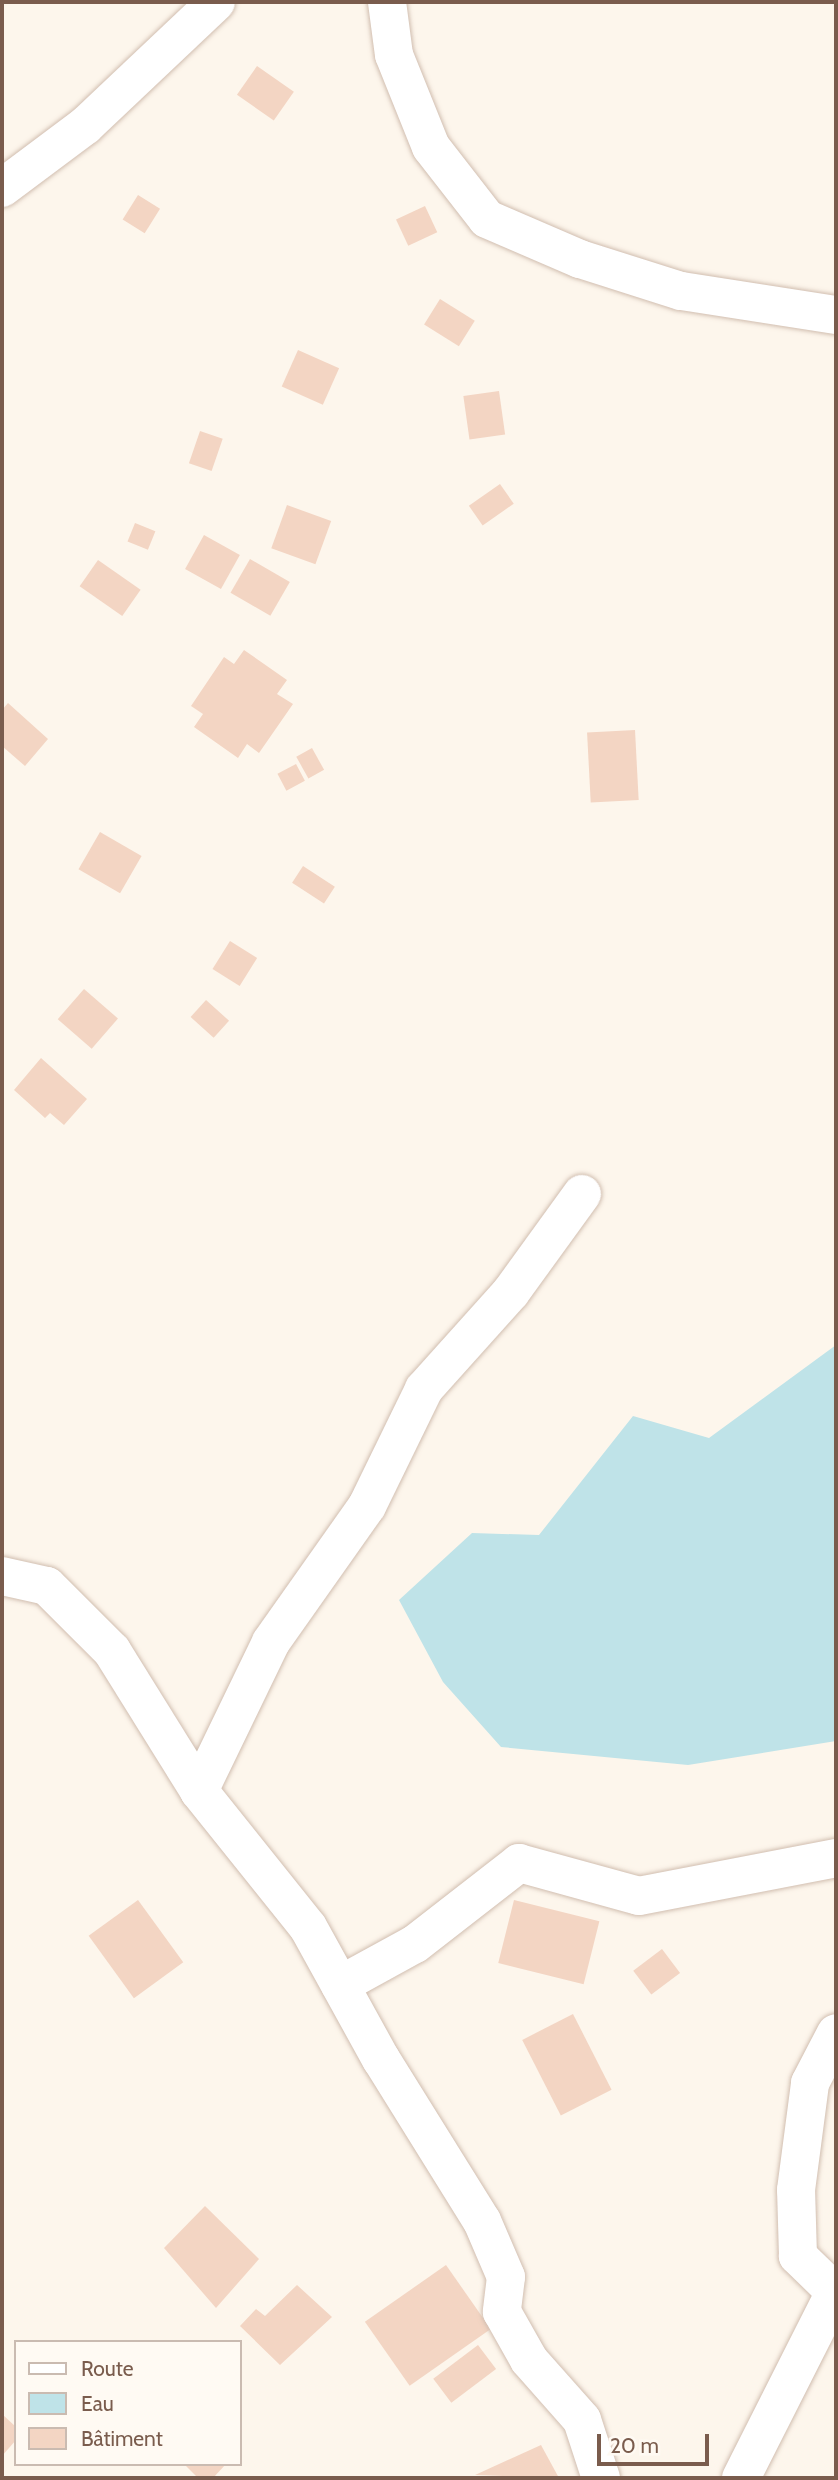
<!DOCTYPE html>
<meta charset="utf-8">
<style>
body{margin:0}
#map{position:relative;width:838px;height:2480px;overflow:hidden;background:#fdf6ec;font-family:Cabin,sans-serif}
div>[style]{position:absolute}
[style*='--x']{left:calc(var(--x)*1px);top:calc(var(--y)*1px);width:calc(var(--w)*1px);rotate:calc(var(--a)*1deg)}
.water>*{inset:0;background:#bfe3e8}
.building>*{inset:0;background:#f3d5c3;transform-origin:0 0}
.roads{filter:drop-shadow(0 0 2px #d1beb0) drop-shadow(0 0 2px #d1beb0)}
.minor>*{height:38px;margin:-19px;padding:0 19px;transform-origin:19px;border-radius:19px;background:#fff}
span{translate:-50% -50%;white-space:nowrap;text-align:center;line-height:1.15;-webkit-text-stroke:5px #fffaf3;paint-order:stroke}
.frame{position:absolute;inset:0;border:4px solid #7a5c4d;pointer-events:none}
.legend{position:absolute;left:14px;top:2340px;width:228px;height:126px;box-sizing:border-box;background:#fffaf3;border:2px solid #cabbb1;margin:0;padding:9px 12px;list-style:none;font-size:21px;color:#7a5c4d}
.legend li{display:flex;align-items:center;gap:14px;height:35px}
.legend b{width:35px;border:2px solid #cabbb1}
.scale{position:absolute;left:597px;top:2434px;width:112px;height:32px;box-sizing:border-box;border:4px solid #7a5c4d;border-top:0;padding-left:9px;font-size:21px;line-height:24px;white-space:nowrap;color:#7a5c4d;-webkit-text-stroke:5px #fffaf3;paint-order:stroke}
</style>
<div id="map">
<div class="water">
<i style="clip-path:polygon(836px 1345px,836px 1741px,688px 1765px,501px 1747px,443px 1682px,399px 1600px,472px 1533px,539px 1535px,633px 1416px,709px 1438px)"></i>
</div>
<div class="building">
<i style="left:257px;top:66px;width:45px;height:35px;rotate:35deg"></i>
<i style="left:138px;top:195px;width:26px;height:29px;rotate:32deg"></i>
<i style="left:425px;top:206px;width:29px;height:32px;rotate:65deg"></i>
<i style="left:440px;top:299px;width:41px;height:30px;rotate:32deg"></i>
<i style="left:298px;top:350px;width:45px;height:40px;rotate:24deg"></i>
<i style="left:499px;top:391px;width:44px;height:36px;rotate:82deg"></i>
<i style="left:200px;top:431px;width:24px;height:34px;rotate:19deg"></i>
<i style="left:500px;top:484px;width:24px;height:38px;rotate:55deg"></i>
<i style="left:287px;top:505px;width:47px;height:46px;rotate:20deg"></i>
<i style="left:135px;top:523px;width:22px;height:20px;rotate:22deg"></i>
<i style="left:204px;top:535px;width:41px;height:39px;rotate:29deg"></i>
<i style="left:250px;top:559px;width:46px;height:39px;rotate:30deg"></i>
<i style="left:98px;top:560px;width:52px;height:32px;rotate:35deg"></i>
<i style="clip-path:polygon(244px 650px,287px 680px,277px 694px,293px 704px,259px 753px,247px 744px,238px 758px,194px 727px,203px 714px,191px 706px,224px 657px,234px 664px)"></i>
<i style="clip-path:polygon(8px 703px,48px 739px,25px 766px,2px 746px,2px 710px)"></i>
<i style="left:635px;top:730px;width:70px;height:48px;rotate:87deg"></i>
<i style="left:312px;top:748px;width:25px;height:18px;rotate:61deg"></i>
<i style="left:296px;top:764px;width:19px;height:21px;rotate:62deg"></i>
<i style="left:100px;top:832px;width:48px;height:43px;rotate:30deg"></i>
<i style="left:303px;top:866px;width:38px;height:20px;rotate:33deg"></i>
<i style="left:230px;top:941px;width:32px;height:33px;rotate:32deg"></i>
<i style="left:84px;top:989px;width:45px;height:40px;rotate:41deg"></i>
<i style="left:206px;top:1000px;width:31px;height:23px;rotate:42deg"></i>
<i style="clip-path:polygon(41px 1058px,87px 1099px,64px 1125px,50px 1113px,45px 1118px,14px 1090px)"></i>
<i style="left:138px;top:1900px;width:77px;height:61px;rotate:54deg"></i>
<i style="left:514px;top:1900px;width:88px;height:65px;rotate:14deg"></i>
<i style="left:662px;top:1949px;width:30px;height:36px;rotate:53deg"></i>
<i style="left:573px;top:2014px;width:85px;height:57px;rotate:63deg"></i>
<i style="clip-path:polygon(205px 2206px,259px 2259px,216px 2308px,164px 2248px)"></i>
<i style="left:446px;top:2265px;width:78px;height:99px;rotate:55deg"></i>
<i style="clip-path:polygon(297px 2285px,332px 2317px,280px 2365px,240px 2326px,256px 2309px,265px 2316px)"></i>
<i style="left:478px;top:2345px;width:30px;height:56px;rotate:53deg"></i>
<i style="clip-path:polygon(2px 2414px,16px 2427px,16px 2440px,2px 2456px)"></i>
<i style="clip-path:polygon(541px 2445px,559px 2478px,475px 2475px)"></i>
<i style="clip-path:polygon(184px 2464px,226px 2464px,213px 2478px,198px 2478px)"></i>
</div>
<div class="roads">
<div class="minor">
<i style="--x:387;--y:2;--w:53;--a:82.5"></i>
<i style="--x:394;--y:55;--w:99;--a:68.1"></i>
<i style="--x:431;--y:147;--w:91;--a:52.1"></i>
<i style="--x:487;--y:219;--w:101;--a:23.3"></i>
<i style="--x:580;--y:259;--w:106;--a:17.6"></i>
<i style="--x:681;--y:291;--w:157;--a:8.8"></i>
<i style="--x:2;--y:188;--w:104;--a:-36.8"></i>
<i style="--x:85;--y:126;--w:180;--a:-43.4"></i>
<i style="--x:2;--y:1576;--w:46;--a:12.5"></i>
<i style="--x:47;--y:1586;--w:92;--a:45"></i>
<i style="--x:112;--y:1651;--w:165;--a:58.1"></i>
<i style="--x:199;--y:1791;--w:174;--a:51.3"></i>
<i style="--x:308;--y:1927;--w:151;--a:61.1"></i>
<i style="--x:381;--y:2059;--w:191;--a:58.1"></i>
<i style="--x:482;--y:2221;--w:61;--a:66.8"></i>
<i style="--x:506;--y:2277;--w:35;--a:97"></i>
<i style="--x:502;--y:2312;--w:55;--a:60.6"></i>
<i style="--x:529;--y:2360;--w:80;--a:48.5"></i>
<i style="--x:582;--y:2420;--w:61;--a:71.9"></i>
<i style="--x:199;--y:1791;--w:165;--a:-64.2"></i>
<i style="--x:271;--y:1642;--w:166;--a:-54.8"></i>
<i style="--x:367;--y:1506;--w:130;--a:-64"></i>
<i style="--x:424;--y:1389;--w:130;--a:-48.1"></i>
<i style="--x:511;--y:1292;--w:121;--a:-54.1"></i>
<i style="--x:340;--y:1985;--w:85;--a:-28.7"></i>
<i style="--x:415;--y:1944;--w:132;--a:-37.9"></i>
<i style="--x:519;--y:1863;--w:124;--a:15.4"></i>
<i style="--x:639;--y:1896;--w:201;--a:-10.9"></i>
<i style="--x:741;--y:2478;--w:208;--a:-63.2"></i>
<i style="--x:835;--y:2292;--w:52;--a:-135.8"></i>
<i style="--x:798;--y:2256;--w:66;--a:-91.7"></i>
<i style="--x:796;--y:2190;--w:108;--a:-82.5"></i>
<i style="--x:810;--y:2083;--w:56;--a:-62.5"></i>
</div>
</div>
<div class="frame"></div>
<ul class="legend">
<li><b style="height:9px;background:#fff"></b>Route</li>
<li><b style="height:19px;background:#bfe3e8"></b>Eau</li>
<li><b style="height:19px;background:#f3d5c3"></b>Bâtiment</li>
</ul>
<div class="scale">20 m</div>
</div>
